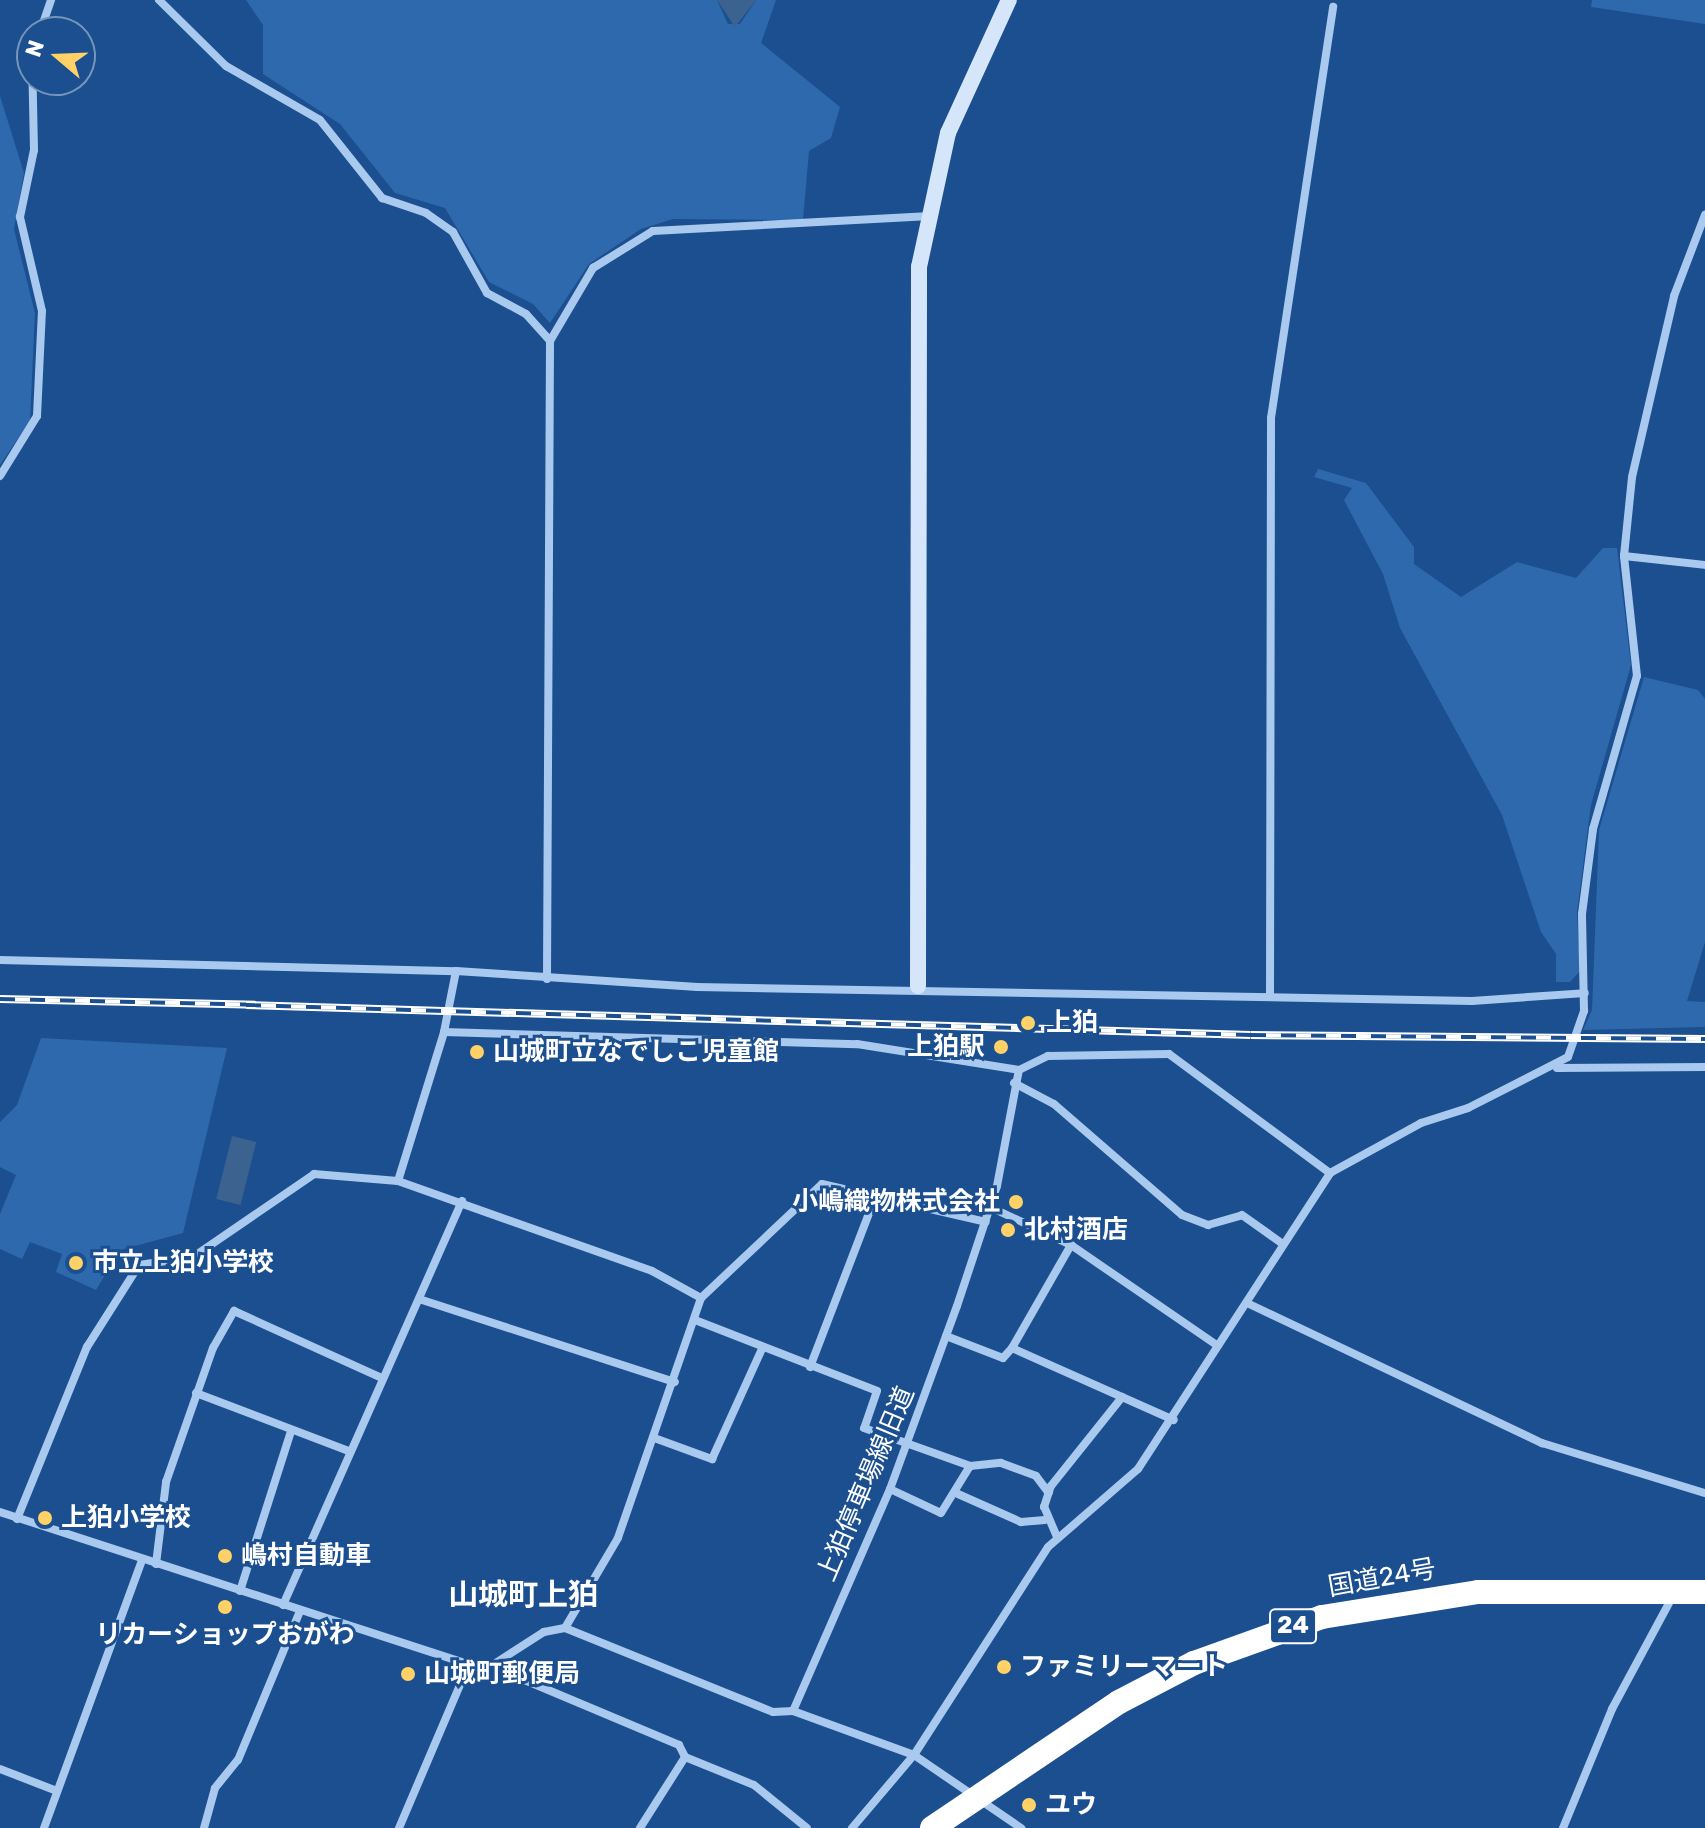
<!DOCTYPE html>
<meta charset="utf-8">
<style>
body{margin:0}
#map{position:relative;width:1705px;height:1828px;overflow:hidden;background:#1b4f8f;font-family:Rubik,"Noto Sans JP",sans-serif}
div>[style]{position:absolute}
[style*='--x']{left:calc(var(--x)*1px);top:calc(var(--y)*1px);width:calc(var(--w)*1px);rotate:calc(var(--a)*1deg)}
.green>*{inset:0;background:#2e69ad}
.water>*{inset:0;background:#3c6290;transform-origin:0 0}
.street>*{height:8px;margin:-4px;padding:0 4px;transform-origin:4px;border-radius:4px;background:#a9c9ee}
.secondary>*{height:16px;margin:-8px;padding:0 8px;transform-origin:8px;border-radius:8px;background:#d6e6fa}
.highway>*{height:24px;margin:-12px;padding:0 12px;transform-origin:12px;border-radius:12px;background:#fff}
.rail>*{height:8px;margin-top:-4px;transform-origin:0;background:repeating-linear-gradient(90deg,#1b4f8f 0 15px,#fff 0 30px);box-sizing:border-box;border-block:2px solid #fff}
.dots>*{width:22px;height:22px;translate:-50% -50%;box-sizing:border-box;border:4px solid #1b4f8f;border-radius:50%}
span{translate:-50% -50%;white-space:nowrap;text-align:center;line-height:1.15;-webkit-text-stroke:6px #1b4f8f;paint-order:stroke}
.shield-label span{padding:2px 6px;background:#1b4f8f;border:2px solid;border-radius:6px;-webkit-text-stroke-width:0}
.shield-label{font-size:24px;color:#fff;font-weight:700}
.poi-label{font-size:26px;color:#fff;font-weight:700}
.left{translate:0 -50%;text-align:left}
.right{translate:-100% -50%;text-align:right}
.street-label{font-size:26px;color:#fff}
.quarter-label{font-size:30px;color:#fff;font-weight:700}
.north{position:absolute;left:16px;top:16px;width:80px;height:80px;box-sizing:border-box;background:#1b4f8f;border:2px solid #7695bc;border-radius:50%;rotate:289deg;font-size:22px;font-weight:700;line-height:32px;text-align:center;color:#fff}
.north::after{content:'';display:block;margin:auto;width:28px;height:36px;background:#ffd166;clip-path:polygon(50% 0,100% 100%,50% 72%,0 100%)}
</style>
<div id="map">
<div class="green">
<i style="clip-path:polygon(246px 0,717px 0,728px 24px,740px 24px,756px 0,776px 0,761px 43px,840px 107px,831px 138px,809px 151px,803px 220px,673px 219px,641px 229px,589px 264px,550px 323px,533px 304px,489px 282px,445px 208px,395px 193px,340px 124px,263px 74px,263px 25px)"></i>
<i style="clip-path:polygon(1592px 0,1705px 0,1705px 24px,1591px 7px)"></i>
<i style="clip-path:polygon(0 96px,24px 173px,14px 229px,35px 313px,30px 421px,0 465px)"></i>
<i style="clip-path:polygon(1318px 469px,1366px 483px,1414px 547px,1414px 564px,1461px 597px,1517px 562px,1576px 578px,1603px 548px,1617px 548px,1631px 665px,1591px 805px,1577px 912px,1580px 971px,1570px 982px,1556px 982px,1556px 954px,1541px 932px,1502px 815px,1400px 628px,1383px 574px,1344px 500px,1352px 488px,1314px 477px)"></i>
<i style="clip-path:polygon(1644px 677px,1698px 690px,1705px 699px,1705px 942px,1687px 1001px,1705px 1002px,1705px 1027px,1583px 1030px,1592px 1010px,1599px 830px)"></i>
<i style="clip-path:polygon(41px 1038px,227px 1048px,183px 1233px,120px 1250px,96px 1290px,56px 1272px,62px 1254px,30px 1242px,22px 1259px,0 1249px,0 1214px,16px 1175px,0 1167px,0 1122px,17px 1105px)"></i>
</div>
<div class="water">
<i style="clip-path:polygon(717px 0,756px 0,735px 27px)"></i>
<i style="left:232px;top:1136px;width:25px;height:65px;rotate:14deg"></i>
</div>
<div class="street">
<i style="--x:159;--y:0;--w:94;--a:44.6"></i>
<i style="--x:226;--y:66;--w:108;--a:29.9"></i>
<i style="--x:320;--y:120;--w:100;--a:51.5"></i>
<i style="--x:382;--y:198;--w:46;--a:18.8"></i>
<i style="--x:426;--y:213;--w:33;--a:35"></i>
<i style="--x:453;--y:232;--w:70;--a:60.9"></i>
<i style="--x:487;--y:293;--w:44;--a:28.3"></i>
<i style="--x:526;--y:314;--w:36;--a:48"></i>
<i style="--x:550;--y:341;--w:638;--a:90.27"></i>
<i style="--x:40;--y:32;--w:34;--a:-71"></i>
<i style="--x:550;--y:341;--w:85;--a:-59.5"></i>
<i style="--x:593;--y:268;--w:70;--a:-31.7"></i>
<i style="--x:653;--y:231;--w:273;--a:-3.1"></i>
<i style="--x:0;--y:476;--w:70;--a:-58.3"></i>
<i style="--x:37;--y:416;--w:105;--a:-87.3"></i>
<i style="--x:42;--y:311;--w:97;--a:-103.2"></i>
<i style="--x:20;--y:217;--w:68;--a:-78.2"></i>
<i style="--x:34;--y:150;--w:97;--a:-91.2"></i>
<i style="--x:1624;--y:556;--w:81;--a:6.3"></i>
<i style="--x:0;--y:960;--w:456;--a:1.4"></i>
<i style="--x:456;--y:971;--w:242;--a:3.8"></i>
<i style="--x:697;--y:987;--w:775;--a:1.03"></i>
<i style="--x:1472;--y:1001;--w:113;--a:-4"></i>
<i style="--x:1270;--y:997;--w:579;--a:-89.9"></i>
<i style="--x:1271;--y:418;--w:416;--a:-81.4"></i>
<i style="--x:444;--y:1032;--w:62;--a:-78.9"></i>
<i style="--x:1557;--y:1068;--w:148;--a:-0.4"></i>
<i style="--x:1014;--y:1083;--w:45;--a:27.7"></i>
<i style="--x:1054;--y:1104;--w:169;--a:40.9"></i>
<i style="--x:1182;--y:1215;--w:28;--a:21"></i>
<i style="--x:1208;--y:1225;--w:35;--a:-16"></i>
<i style="--x:1242;--y:1215;--w:50;--a:35.3"></i>
<i style="--x:398;--y:1181;--w:156;--a:-72.8"></i>
<i style="--x:444;--y:1032;--w:413;--a:1.7"></i>
<i style="--x:857;--y:1044;--w:164;--a:9.1"></i>
<i style="--x:1019;--y:1070;--w:32;--a:-26"></i>
<i style="--x:1048;--y:1056;--w:121;--a:-0.9"></i>
<i style="--x:1169;--y:1054;--w:200;--a:36.5"></i>
<i style="--x:990;--y:1207;--w:89;--a:25.1"></i>
<i style="--x:1071;--y:1245;--w:178;--a:34.5"></i>
<i style="--x:701;--y:1298;--w:166;--a:-43.3"></i>
<i style="--x:822;--y:1184;--w:168;--a:13"></i>
<i style="--x:419;--y:1299;--w:269;--a:18"></i>
<i style="--x:1247;--y:1303;--w:327;--a:25.4"></i>
<i style="--x:1542;--y:1443;--w:170;--a:17.1"></i>
<i style="--x:695;--y:1320;--w:195;--a:21.3"></i>
<i style="--x:877;--y:1391;--w:39;--a:109"></i>
<i style="--x:864;--y:1428;--w:113;--a:19.7"></i>
<i style="--x:946;--y:1336;--w:61;--a:21.1"></i>
<i style="--x:1003;--y:1358;--w:13;--a:-48"></i>
<i style="--x:1012;--y:1348;--w:177;--a:24"></i>
<i style="--x:1012;--y:1348;--w:119;--a:-60.2"></i>
<i style="--x:810;--y:1367;--w:184;--a:-69"></i>
<i style="--x:196;--y:1393;--w:164;--a:20.8"></i>
<i style="--x:657;--y:1439;--w:59;--a:20"></i>
<i style="--x:712;--y:1459;--w:121;--a:-65.6"></i>
<i style="--x:890;--y:1489;--w:56;--a:25.2"></i>
<i style="--x:941;--y:1513;--w:55;--a:-58.3"></i>
<i style="--x:970;--y:1466;--w:31;--a:-6"></i>
<i style="--x:1001;--y:1463;--w:37;--a:20"></i>
<i style="--x:1036;--y:1476;--w:21;--a:53"></i>
<i style="--x:958;--y:1494;--w:69;--a:24"></i>
<i style="--x:1021;--y:1522;--w:24;--a:-5"></i>
<i style="--x:0;--y:1512;--w:493;--a:18"></i>
<i style="--x:469;--y:1664;--w:22;--a:5"></i>
<i style="--x:491;--y:1666;--w:63;--a:-32.7"></i>
<i style="--x:544;--y:1632;--w:21;--a:-11"></i>
<i style="--x:565;--y:1628;--w:224;--a:22"></i>
<i style="--x:773;--y:1712;--w:20;--a:-3"></i>
<i style="--x:793;--y:1711;--w:129;--a:20"></i>
<i style="--x:914;--y:1755;--w:130;--a:34.3"></i>
<i style="--x:17;--y:1519;--w:186;--a:-67.9"></i>
<i style="--x:87;--y:1347;--w:97;--a:-57.6"></i>
<i style="--x:139;--y:1265;--w:55;--a:-8.4"></i>
<i style="--x:193;--y:1257;--w:147;--a:-34.4"></i>
<i style="--x:314;--y:1174;--w:84;--a:4.8"></i>
<i style="--x:398;--y:1181;--w:269;--a:19.5"></i>
<i style="--x:652;--y:1271;--w:56;--a:28.9"></i>
<i style="--x:701;--y:1298;--w:254;--a:109.1"></i>
<i style="--x:618;--y:1538;--w:104;--a:120.5"></i>
<i style="--x:1057;--y:1537;--w:33;--a:-113"></i>
<i style="--x:1044;--y:1507;--w:22;--a:-72"></i>
<i style="--x:1051;--y:1486;--w:114;--a:-51.4"></i>
<i style="--x:156;--y:1564;--w:83;--a:-83"></i>
<i style="--x:166;--y:1482;--w:142;--a:-70.7"></i>
<i style="--x:213;--y:1348;--w:43;--a:-60.4"></i>
<i style="--x:234;--y:1311;--w:162;--a:24.4"></i>
<i style="--x:240;--y:1591;--w:168;--a:-72.3"></i>
<i style="--x:283;--y:1605;--w:442;--a:-66.1"></i>
<i style="--x:491;--y:1666;--w:204;--a:22.8"></i>
<i style="--x:679;--y:1745;--w:13;--a:63"></i>
<i style="--x:685;--y:1757;--w:74;--a:22.1"></i>
<i style="--x:754;--y:1785;--w:68;--a:39.1"></i>
<i style="--x:793;--y:1711;--w:242;--a:-66.4"></i>
<i style="--x:890;--y:1489;--w:195;--a:-69.9"></i>
<i style="--x:957;--y:1306;--w:126;--a:-71.6"></i>
<i style="--x:997;--y:1186;--w:118;--a:-79.3"></i>
<i style="--x:0;--y:1769;--w:61;--a:21.1"></i>
<i style="--x:44;--y:1828;--w:285;--a:-69.9"></i>
<i style="--x:204;--y:1828;--w:41;--a:-74.6"></i>
<i style="--x:215;--y:1788;--w:36;--a:-51"></i>
<i style="--x:238;--y:1760;--w:161;--a:-67.4"></i>
<i style="--x:399;--y:1828;--w:178;--a:-66.9"></i>
<i style="--x:640;--y:1828;--w:84;--a:-57.6"></i>
<i style="--x:852;--y:1828;--w:96;--a:-49.7"></i>
<i style="--x:914;--y:1755;--w:247;--a:-57.2"></i>
<i style="--x:1048;--y:1547;--w:119;--a:-40.9"></i>
<i style="--x:1138;--y:1469;--w:353;--a:-57"></i>
<i style="--x:1330;--y:1173;--w:104;--a:-28.8"></i>
<i style="--x:1421;--y:1123;--w:49;--a:-17.7"></i>
<i style="--x:1468;--y:1108;--w:112;--a:-27"></i>
<i style="--x:1568;--y:1057;--w:49;--a:-70.8"></i>
<i style="--x:1584;--y:1011;--w:97;--a:-91.2"></i>
<i style="--x:1582;--y:914;--w:86;--a:-82.6"></i>
<i style="--x:1593;--y:829;--w:159;--a:-74"></i>
<i style="--x:1637;--y:676;--w:121;--a:-96.2"></i>
<i style="--x:1624;--y:556;--w:79;--a:-84.2"></i>
<i style="--x:1632;--y:477;--w:186;--a:-76.9"></i>
<i style="--x:1674;--y:296;--w:87;--a:-69.1"></i>
<i style="--x:1563;--y:1828;--w:129;--a:-67.6"></i>
<i style="--x:1612;--y:1709;--w:131;--a:-61.7"></i>
</div>
<div class="secondary">
<i style="--x:918;--y:986;--w:719;--a:-89.92"></i>
<i style="--x:919;--y:267;--w:137;--a:-77.8"></i>
<i style="--x:948;--y:133;--w:146;--a:-65.4"></i>
</div>
<div class="highway">
<i style="--x:932;--y:1828;--w:225;--a:-34"></i>
<i style="--x:1119;--y:1702;--w:85;--a:-27.5"></i>
<i style="--x:1194;--y:1663;--w:136;--a:-19.8"></i>
<i style="--x:1322;--y:1617;--w:158;--a:-9.1"></i>
<i style="--x:1478;--y:1592;--w:227;--a:0"></i>
</div>
<div class="rail">
<i style="--x:0;--y:999;--w:256;--a:1.3"></i>
<i style="--x:246;--y:1005;--w:1005;--a:1.71"></i>
<i style="--x:1251;--y:1035;--w:454;--a:0.5"></i>
</div>
<div class="dots">
<i style="left:1028px;top:1023px;background:#ffd166"></i>
<i style="left:1001px;top:1047px;background:#ffd166"></i>
<i style="left:477px;top:1052px;background:#ffd166"></i>
<i style="left:1016px;top:1202px;background:#ffd166"></i>
<i style="left:1008px;top:1230px;background:#ffd166"></i>
<i style="left:76px;top:1263px;background:#ffd166"></i>
<i style="left:45px;top:1518px;background:#ffd166"></i>
<i style="left:225px;top:1556px;background:#ffd166"></i>
<i style="left:225px;top:1607px;background:#ffd166"></i>
<i style="left:1004px;top:1667px;background:#ffd166"></i>
<i style="left:408px;top:1674px;background:#ffd166"></i>
<i style="left:1029px;top:1805px;background:#ffd166"></i>
</div>
<div class="shield-label">
<span style="left:1293px;top:1626px">24</span>
</div>
<div class="poi-label">
<span class="left" style="left:1046px;top:1023px">上狛</span>
<span class="right" style="left:985px;top:1047px">上狛駅</span>
<span class="left" style="left:493px;top:1052px">山城町立なでしこ児童館</span>
<span class="right" style="left:1000px;top:1202px">小嶋織物株式会社</span>
<span class="left" style="left:1024px;top:1230px">北村酒店</span>
<span class="left" style="left:92px;top:1263px">市立上狛小学校</span>
<span class="left" style="left:61px;top:1518px">上狛小学校</span>
<span class="left" style="left:241px;top:1556px">嶋村自動車</span>
<span style="left:225px;top:1635px">リカーショップおがわ</span>
<span class="left" style="left:1020px;top:1667px">ファミリーマート</span>
<span class="left" style="left:424px;top:1674px">山城町郵便局</span>
<span class="left" style="left:1045px;top:1805px">ユウ</span>
</div>
<div class="street-label">
<span style="left:866px;top:1484px;rotate:-67deg">上狛停車場線旧道</span>
<span style="left:1382px;top:1578px;rotate:-10deg">国道24号</span>
</div>
<div class="quarter-label">
<span style="left:523px;top:1595px">山城町上狛</span>
</div>
<div class="north">N</div>
</div>
